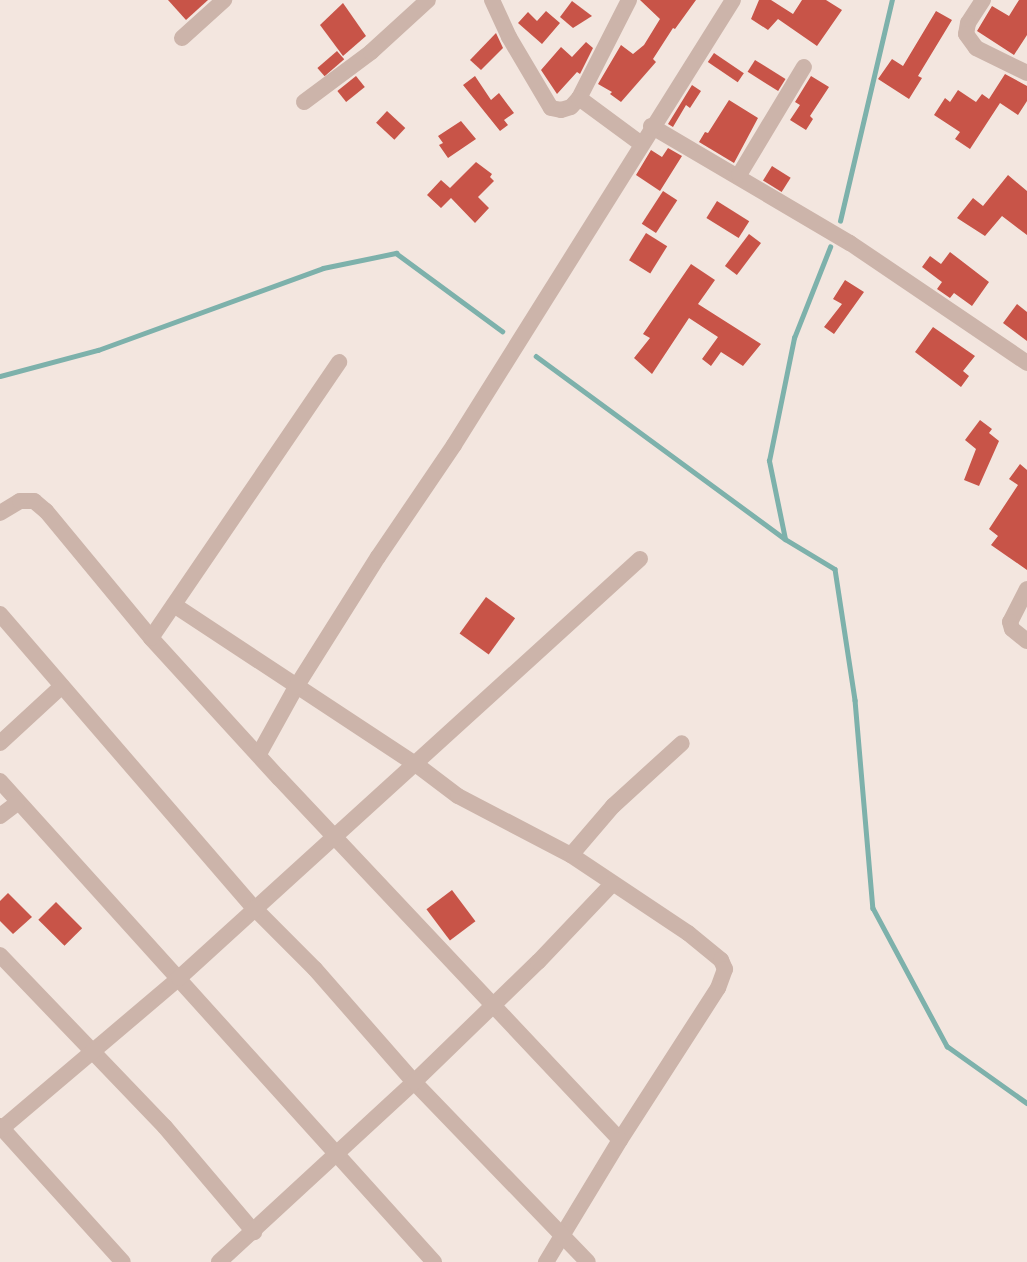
<!DOCTYPE html>
<style>
body{margin:0}
#map{position:relative;width:1027px;height:1262px;overflow:hidden;background:#f3e6df;font-family:"Nunito Sans",sans-serif}
div>[style]{position:absolute}
[style*='--x']{left:calc(var(--x)*1px);top:calc(var(--y)*1px);width:calc(var(--w)*1px);rotate:calc(var(--a)*1deg)}
.stream>*{height:4.5px;margin:-2.25px;padding:0 2.25px;transform-origin:2.25px;border-radius:2.25px;background:#7db1ab}
.building>*{inset:0;background:#c85448;transform-origin:0 0}
.street>*{height:16px;margin:-8px;padding:0 8px;transform-origin:8px;border-radius:8px;background:#ccb4aa}
span{translate:-50% -50%;white-space:nowrap;text-align:center;line-height:1.15;-webkit-text-stroke:5px #fbf1ec;paint-order:stroke}
</style>
<div id="map">
<div class="stream">
<i style="--x:840;--y:221;--w:227;--a:-76.8"></i>
<i style="--x:536;--y:356;--w:309;--a:36.3"></i>
<i style="--x:785;--y:539;--w:58;--a:31"></i>
<i style="--x:835;--y:569;--w:133;--a:81.3"></i>
<i style="--x:855;--y:700;--w:209;--a:85.1"></i>
<i style="--x:873;--y:908;--w:157;--a:61.8"></i>
<i style="--x:947;--y:1046;--w:98;--a:35.5"></i>
<i style="--x:0;--y:376;--w:101;--a:-14.9"></i>
<i style="--x:98;--y:350;--w:239;--a:-20"></i>
<i style="--x:323;--y:268;--w:75;--a:-11.6"></i>
<i style="--x:396;--y:253;--w:132;--a:36.3"></i>
<i style="--x:785;--y:539;--w:80;--a:-101.6"></i>
<i style="--x:769;--y:461;--w:126;--a:-78.5"></i>
<i style="--x:794;--y:338;--w:98;--a:-68.4"></i>
</div>
<div class="building">
<i style="clip-path:polygon(168px 0,208px 0,186px 20px)"></i>
<i style="clip-path:polygon(640px 0,696px 0,675px 29px,673px 28px,653px 59px,656px 62px,621px 102px,610px 94px,612px 92px,598px 84px,621px 45px,633px 54px,644px 45px,660px 19px)"></i>
<i style="clip-path:polygon(759px 0,771px 0,793px 14px,802px 0,826px 0,842px 10px,817px 46px,778px 19px,768px 30px,751px 19px)"></i>
<i style="clip-path:polygon(1019px 0,1027px 0,1027px 35px,1014px 55px,977px 31px,992px 6px,1009px 16px)"></i>
<i style="clip-path:polygon(572px 1px,592px 16px,573px 28px,560px 17px)"></i>
<i style="clip-path:polygon(343px 3px,366px 36px,343px 56px,320px 25px)"></i>
<i style="clip-path:polygon(546px 11px,560px 23px,542px 44px,518px 23px,528px 12px,537px 21px)"></i>
<i style="clip-path:polygon(936px 11px,952px 20px,918px 76px,922px 78px,909px 99px,878px 79px,892px 59px,903px 66px)"></i>
<i style="clip-path:polygon(496px 33px,503px 48px,481px 70px,470px 60px)"></i>
<i style="clip-path:polygon(586px 42px,593px 48px,580px 74px,577px 72px,557px 94px,541px 70px,561px 47px,572px 57px)"></i>
<i style="left:337px;top:51px;width:11px;height:26px;rotate:49deg"></i>
<i style="left:714px;top:53px;width:36px;height:11px;rotate:34deg"></i>
<i style="left:755px;top:60px;width:36px;height:14px;rotate:32deg"></i>
<i style="clip-path:polygon(1005px 74px,1027px 86px,1027px 101px,1018px 115px,1000px 103px,970px 149px,955px 139px,960px 132px,934px 115px,945px 98px,950px 102px,958px 90px,976px 102px,982px 94px,989px 99px)"></i>
<i style="left:356px;top:76px;width:14px;height:24px;rotate:51deg"></i>
<i style="clip-path:polygon(475px 76px,491px 100px,499px 93px,514px 113px,504px 120px,508px 125px,500px 131px,463px 85px)"></i>
<i style="clip-path:polygon(811px 76px,829px 87px,810px 116px,813px 119px,806px 130px,790px 120px,800px 105px,795px 102px)"></i>
<i style="clip-path:polygon(692px 85px,701px 91px,690px 108px,686px 105px,673px 127px,668px 124px)"></i>
<i style="clip-path:polygon(729px 100px,758px 118px,734px 163px,699px 142px,705px 132px,708px 133px)"></i>
<i style="left:387px;top:111px;width:25px;height:16px;rotate:43deg"></i>
<i style="clip-path:polygon(461px 121px,476px 139px,448px 158px,439px 145px,443px 143px,438px 136px)"></i>
<i style="clip-path:polygon(668px 148px,682px 156px,660px 191px,636px 175px,651px 150px,662px 157px)"></i>
<i style="clip-path:polygon(476px 162px,492px 174px,490px 177px,494px 181px,478px 197px,489px 208px,475px 223px,451px 198px,441px 208px,427px 195px,441px 180px,450px 188px)"></i>
<i style="left:772px;top:166px;width:22px;height:17px;rotate:32deg"></i>
<i style="clip-path:polygon(1008px 175px,1027px 191px,1027px 235px,1002px 216px,985px 236px,957px 218px,973px 198px,983px 206px)"></i>
<i style="left:663px;top:191px;width:17px;height:39px;rotate:33deg"></i>
<i style="left:717px;top:201px;width:38px;height:20px;rotate:32deg"></i>
<i style="left:646px;top:233px;width:25px;height:32px;rotate:32deg"></i>
<i style="left:749px;top:234px;width:15px;height:40px;rotate:37deg"></i>
<i style="clip-path:polygon(950px 252px,989px 282px,972px 306px,954px 293px,950px 298px,937px 289px,942px 282px,922px 267px,930px 256px,941px 264px)"></i>
<i style="clip-path:polygon(691px 264px,715px 280px,698px 304px,761px 344px,743px 366px,721px 352px,711px 366px,702px 359px,718px 337px,689px 318px,652px 374px,634px 358px,650px 338px,643px 334px)"></i>
<i style="clip-path:polygon(845px 280px,864px 292px,834px 334px,824px 327px,842px 304px,833px 299px)"></i>
<i style="clip-path:polygon(1017px 304px,1027px 312px,1027px 341px,1003px 323px)"></i>
<i style="clip-path:polygon(933px 327px,975px 356px,963px 371px,969px 376px,961px 387px,915px 352px)"></i>
<i style="clip-path:polygon(980px 420px,992px 429px,989px 433px,999px 441px,979px 486px,964px 480px,976px 449px,965px 440px)"></i>
<i style="clip-path:polygon(1020px 464px,1027px 470px,1027px 570px,991px 545px,998px 536px,989px 529px,1018px 485px,1009px 479px)"></i>
<i style="left:486px;top:597px;width:36px;height:45px;rotate:36deg"></i>
<i style="left:452px;top:890px;width:39px;height:32px;rotate:53deg"></i>
<i style="clip-path:polygon(8px 893px,32px 917px,13px 934px,0 921px,0 901px)"></i>
<i style="left:56px;top:902px;width:37px;height:25px;rotate:45deg"></i>
</div>
<div class="street">
<i style="--x:492;--y:0;--w:41;--a:65.3"></i>
<i style="--x:509;--y:37;--w:82;--a:59.4"></i>
<i style="--x:551;--y:108;--w:10;--a:11"></i>
<i style="--x:561;--y:110;--w:10;--a:-17"></i>
<i style="--x:571;--y:107;--w:12;--a:-48"></i>
<i style="--x:629;--y:0;--w:110;--a:117"></i>
<i style="--x:579;--y:98;--w:76;--a:36.4"></i>
<i style="--x:983;--y:0;--w:27;--a:123"></i>
<i style="--x:968;--y:23;--w:11;--a:100"></i>
<i style="--x:966;--y:34;--w:17;--a:54"></i>
<i style="--x:976;--y:48;--w:57;--a:26.1"></i>
<i style="--x:182;--y:38;--w:57;--a:-42.1"></i>
<i style="--x:304;--y:102;--w:84;--a:-36.7"></i>
<i style="--x:371;--y:52;--w:77;--a:-42.4"></i>
<i style="--x:651;--y:126;--w:231;--a:30.5"></i>
<i style="--x:850;--y:243;--w:214;--a:34.1"></i>
<i style="--x:739;--y:175;--w:126;--a:-59"></i>
<i style="--x:0;--y:513;--w:23;--a:-31"></i>
<i style="--x:20;--y:501;--w:14;--a:0"></i>
<i style="--x:34;--y:501;--w:16;--a:40"></i>
<i style="--x:46;--y:511;--w:165;--a:50.4"></i>
<i style="--x:151;--y:638;--w:190;--a:47.6"></i>
<i style="--x:279;--y:778;--w:497;--a:46.7"></i>
<i style="--x:1027;--y:589;--w:37;--a:117"></i>
<i style="--x:1010;--y:622;--w:7;--a:74"></i>
<i style="--x:1012;--y:629;--w:19;--a:39"></i>
<i style="--x:174;--y:605;--w:291;--a:33.4"></i>
<i style="--x:417;--y:765;--w:51;--a:37.1"></i>
<i style="--x:458;--y:796;--w:127;--a:27.6"></i>
<i style="--x:571;--y:855;--w:141;--a:33.7"></i>
<i style="--x:688;--y:933;--w:43;--a:39.3"></i>
<i style="--x:721;--y:960;--w:10;--a:66"></i>
<i style="--x:725;--y:969;--w:20;--a:110"></i>
<i style="--x:718;--y:988;--w:181;--a:122.8"></i>
<i style="--x:620;--y:1140;--w:143;--a:121.2"></i>
<i style="--x:0;--y:614;--w:389;--a:49.2"></i>
<i style="--x:254;--y:908;--w:86;--a:45"></i>
<i style="--x:315;--y:969;--w:150;--a:48.8"></i>
<i style="--x:414;--y:1082;--w:250;--a:46"></i>
<i style="--x:151;--y:638;--w:334;--a:-55.7"></i>
<i style="--x:0;--y:743;--w:84;--a:-42.6"></i>
<i style="--x:259;--y:754;--w:77;--a:-61.1"></i>
<i style="--x:296;--y:687;--w:154;--a:-57.8"></i>
<i style="--x:378;--y:557;--w:135;--a:-55.8"></i>
<i style="--x:454;--y:445;--w:525;--a:-57.91"></i>
<i style="--x:0;--y:781;--w:648;--a:47.94"></i>
<i style="--x:0;--y:816;--w:21;--a:-37"></i>
<i style="--x:571;--y:855;--w:65;--a:-49.4"></i>
<i style="--x:613;--y:806;--w:93;--a:-42.4"></i>
<i style="--x:0;--y:955;--w:238;--a:46.2"></i>
<i style="--x:165;--y:1127;--w:138;--a:49.7"></i>
<i style="--x:0;--y:1126;--w:183;--a:47.9"></i>
<i style="--x:0;--y:1130;--w:235;--a:-40.3"></i>
<i style="--x:179;--y:978;--w:623;--a:-42.27"></i>
<i style="--x:219;--y:1262;--w:265;--a:-42.7"></i>
<i style="--x:414;--y:1082;--w:173;--a:-44.1"></i>
<i style="--x:538;--y:962;--w:108;--a:-46.5"></i>
</div>
</div>
